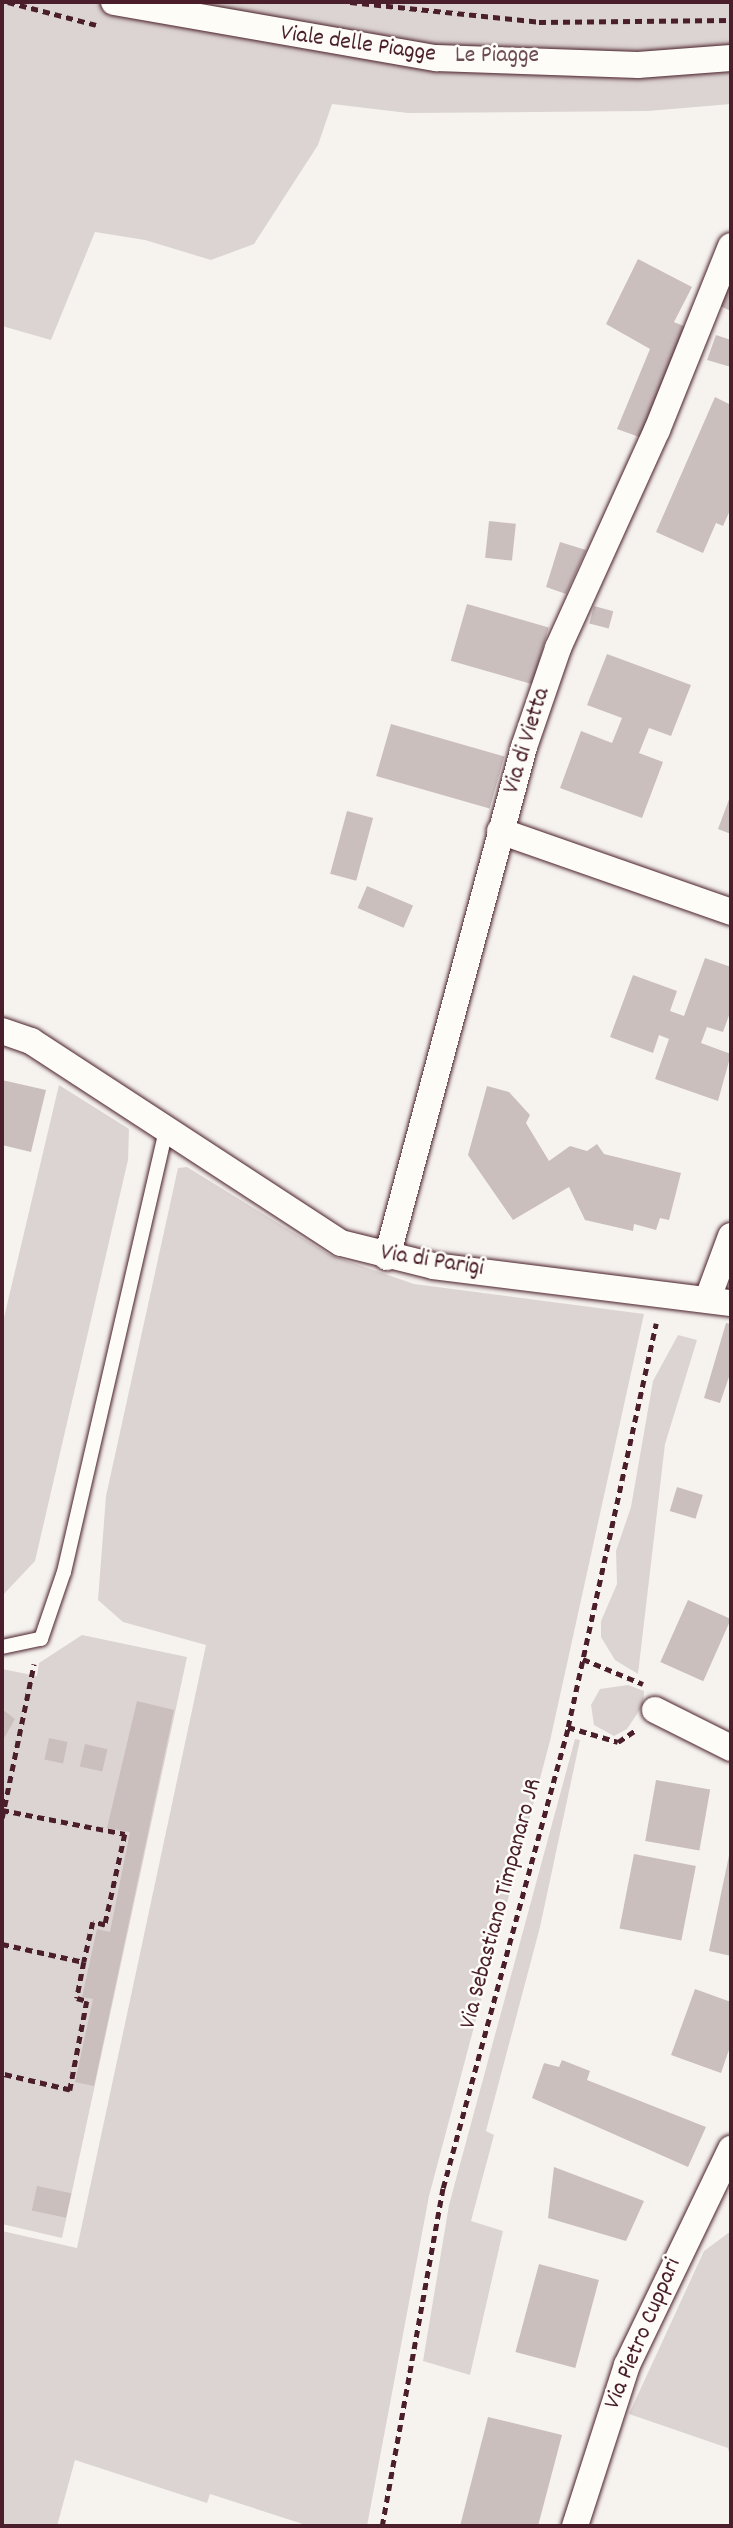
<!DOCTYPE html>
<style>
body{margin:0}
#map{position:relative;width:733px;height:2528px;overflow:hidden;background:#f6f3ef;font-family:Dekko,sans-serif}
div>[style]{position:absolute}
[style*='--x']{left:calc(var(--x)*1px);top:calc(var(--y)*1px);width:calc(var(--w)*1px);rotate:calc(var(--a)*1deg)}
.green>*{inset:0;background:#dcd4d2}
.building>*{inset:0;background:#cbbfbe;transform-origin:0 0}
.path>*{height:4.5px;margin-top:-2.25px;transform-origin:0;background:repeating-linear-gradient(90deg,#4a1f2b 0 7px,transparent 0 12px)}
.roads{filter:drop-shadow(0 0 2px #4a1f2b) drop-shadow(0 0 2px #4a1f2b)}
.service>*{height:14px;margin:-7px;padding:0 7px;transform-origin:7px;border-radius:7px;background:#fdfcf7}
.minor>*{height:26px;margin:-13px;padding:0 13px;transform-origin:13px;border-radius:13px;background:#fdfcf7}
span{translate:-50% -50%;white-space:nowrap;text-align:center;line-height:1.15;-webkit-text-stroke:5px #fdfcf7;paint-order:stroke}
.street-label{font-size:24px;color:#4a1f2b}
.park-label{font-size:24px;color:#6e4c55}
.frame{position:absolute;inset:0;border:4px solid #4a1f2b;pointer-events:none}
</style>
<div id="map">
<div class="green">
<i style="clip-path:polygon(2px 2px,731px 2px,731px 104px,648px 111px,408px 113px,332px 104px,318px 145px,254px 244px,211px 260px,145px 240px,95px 232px,51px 340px,2px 326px)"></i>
<i style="clip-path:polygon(59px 1085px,129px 1129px,128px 1160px,35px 1561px,2px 1596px,2px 1326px)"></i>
<i style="clip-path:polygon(187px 1167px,330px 1255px,414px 1284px,644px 1314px,550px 1741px,429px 2196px,367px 2526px,309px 2526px,210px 2494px,207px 2503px,75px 2460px,57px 2526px,2px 2526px,2px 2231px,77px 2248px,206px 1645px,123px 1622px,98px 1600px,106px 1496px,178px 1168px)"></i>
<i style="clip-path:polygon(678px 1335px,697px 1340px,665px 1444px,638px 1674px,615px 1660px,601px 1637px,601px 1621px,617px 1584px,616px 1551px,631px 1507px,653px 1381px)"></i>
<i style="clip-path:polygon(82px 1635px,187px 1657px,62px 2238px,2px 2224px,2px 1669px,37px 1676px,39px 1663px)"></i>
<i style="clip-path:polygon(628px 1685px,644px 1691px,643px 1705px,627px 1729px,614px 1736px,594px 1725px,591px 1705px,600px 1689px)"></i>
<i style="clip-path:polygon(575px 1739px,580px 1740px,540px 1927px,486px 2131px,494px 2135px,471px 2221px,503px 2231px,470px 2375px,423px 2361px,449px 2205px)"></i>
<i style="clip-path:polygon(731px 2231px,731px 2462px,728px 2448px,629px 2414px,704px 2251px)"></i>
</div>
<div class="building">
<i style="clip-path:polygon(638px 259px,692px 287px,674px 322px,688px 328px,642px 438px,617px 429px,650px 349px,606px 324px)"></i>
<i style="clip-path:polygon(731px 280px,731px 311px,720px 306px)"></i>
<i style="clip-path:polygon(716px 335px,731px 340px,731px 367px,707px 360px)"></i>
<i style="clip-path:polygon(715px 397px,731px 405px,731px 508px,723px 526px,716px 523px,703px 553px,656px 532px)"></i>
<i style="left:489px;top:521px;width:27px;height:37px;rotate:6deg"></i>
<i style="clip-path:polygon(560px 542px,586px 550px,566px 594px,546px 587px)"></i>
<i style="left:467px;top:604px;width:85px;height:59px;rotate:16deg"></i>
<i style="left:594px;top:606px;width:20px;height:18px;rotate:15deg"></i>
<i style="clip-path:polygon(607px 654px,691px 685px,671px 736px,649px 728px,639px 753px,663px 762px,642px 818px,560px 788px,581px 731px,612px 743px,622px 718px,587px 705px)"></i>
<i style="left:391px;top:724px;width:118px;height:54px;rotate:16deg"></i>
<i style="clip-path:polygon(731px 794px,731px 834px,718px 829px)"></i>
<i style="left:347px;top:811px;width:27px;height:65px;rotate:15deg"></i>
<i style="left:367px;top:886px;width:50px;height:24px;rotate:23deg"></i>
<i style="clip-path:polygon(705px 958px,731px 967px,731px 1010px,723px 1032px,707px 1027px,701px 1043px,731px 1054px,718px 1101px,655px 1079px,669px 1039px,659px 1035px,653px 1053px,610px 1037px,633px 975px,677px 991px,670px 1011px,684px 1016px)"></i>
<i style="clip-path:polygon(2px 1080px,46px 1090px,31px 1152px,2px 1145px)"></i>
<i style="clip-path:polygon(487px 1086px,509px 1092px,530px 1115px,526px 1123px,549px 1161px,570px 1146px,587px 1151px,597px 1144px,604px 1154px,681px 1173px,669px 1220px,660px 1218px,656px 1230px,634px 1224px,633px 1231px,585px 1220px,569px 1187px,513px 1220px,468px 1155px)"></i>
<i style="clip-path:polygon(726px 1323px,731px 1324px,731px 1371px,720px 1403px,704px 1398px)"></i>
<i style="left:677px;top:1487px;width:27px;height:25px;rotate:17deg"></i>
<i style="left:688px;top:1600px;width:47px;height:68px;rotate:24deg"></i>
<i style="clip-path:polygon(137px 1701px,174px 1710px,94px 2086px,75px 2082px,93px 1999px,82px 1997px,97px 1929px,110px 1932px,130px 1832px,107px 1828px)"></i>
<i style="clip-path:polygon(2px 1709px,15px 1719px,3px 1740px,2px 1740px)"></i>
<i style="left:49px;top:1738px;width:19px;height:22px;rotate:12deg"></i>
<i style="left:85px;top:1744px;width:23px;height:23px;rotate:13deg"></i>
<i style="left:656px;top:1780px;width:55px;height:62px;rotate:10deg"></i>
<i style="clip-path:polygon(731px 1846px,731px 1956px,709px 1951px)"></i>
<i style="left:634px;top:1854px;width:63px;height:76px;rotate:11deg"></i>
<i style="clip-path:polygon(695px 1989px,731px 2002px,731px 2044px,721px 2073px,671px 2055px)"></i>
<i style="clip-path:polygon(562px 2060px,590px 2071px,587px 2080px,706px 2127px,688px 2167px,532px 2098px,544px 2063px,559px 2067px)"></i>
<i style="clip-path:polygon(554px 2167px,644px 2201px,626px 2241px,548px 2218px)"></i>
<i style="left:37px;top:2186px;width:35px;height:25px;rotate:12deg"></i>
<i style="left:539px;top:2264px;width:62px;height:91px;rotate:15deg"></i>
<i style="clip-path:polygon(488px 2417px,562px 2435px,538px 2526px,460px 2526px)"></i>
</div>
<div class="path">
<i style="--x:8;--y:2;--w:91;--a:14.6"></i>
<i style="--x:350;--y:2;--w:190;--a:6"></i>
<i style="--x:539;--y:22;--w:192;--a:-0.6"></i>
<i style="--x:583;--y:1659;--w:65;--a:22.6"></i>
<i style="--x:568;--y:1727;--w:52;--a:16.7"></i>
<i style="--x:618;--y:1742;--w:23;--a:-34"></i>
<i style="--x:2;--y:1810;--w:125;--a:11"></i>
<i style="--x:125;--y:1834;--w:93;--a:102.4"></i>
<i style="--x:105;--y:1925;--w:12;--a:-166"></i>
<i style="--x:93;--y:1922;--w:41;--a:102.7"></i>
<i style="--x:2;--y:1818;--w:157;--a:-78.3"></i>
<i style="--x:2;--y:1944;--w:84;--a:12.4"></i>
<i style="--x:84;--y:1962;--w:37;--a:101"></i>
<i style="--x:77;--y:1998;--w:10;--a:17"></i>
<i style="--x:87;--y:2001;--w:91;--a:100.8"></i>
<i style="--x:70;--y:2090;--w:70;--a:-166.8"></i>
<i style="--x:382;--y:2526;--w:343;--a:-79.8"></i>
<i style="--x:443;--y:2188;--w:478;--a:-74.8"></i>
<i style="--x:568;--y:1727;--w:413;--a:-77.7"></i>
</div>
<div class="roads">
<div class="service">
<i style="--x:2;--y:1647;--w:40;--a:-12"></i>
<i style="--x:41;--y:1639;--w:71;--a:-71.1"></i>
<i style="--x:64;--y:1572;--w:455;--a:-77"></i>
</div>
<div class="minor">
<i style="--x:114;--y:2;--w:327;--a:9.9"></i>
<i style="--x:436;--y:58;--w:202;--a:2"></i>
<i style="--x:638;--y:65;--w:93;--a:-4.3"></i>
<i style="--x:500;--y:831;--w:245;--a:19.3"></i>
<i style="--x:2;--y:1031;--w:31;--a:19"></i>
<i style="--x:31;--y:1041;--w:370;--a:33.1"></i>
<i style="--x:341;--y:1243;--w:95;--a:14"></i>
<i style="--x:433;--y:1266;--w:300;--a:7.1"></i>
<i style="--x:387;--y:1257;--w:528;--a:-74.96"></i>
<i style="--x:524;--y:747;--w:105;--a:-71"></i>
<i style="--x:558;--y:648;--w:239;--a:-65.6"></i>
<i style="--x:657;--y:430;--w:198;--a:-68.1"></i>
<i style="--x:708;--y:1298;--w:66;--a:-69.6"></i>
<i style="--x:655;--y:1710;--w:85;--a:26.6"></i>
<i style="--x:575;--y:2526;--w:169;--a:-72.1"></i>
<i style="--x:627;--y:2365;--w:240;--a:-64.3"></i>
</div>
</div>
<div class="street-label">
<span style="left:358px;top:45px;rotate:8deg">Viale delle Piagge</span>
<span style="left:528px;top:741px;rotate:-73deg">Via di Vietta</span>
<span style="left:432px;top:1262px;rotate:9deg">Via di Parigi</span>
<span style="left:502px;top:1904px;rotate:-75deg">Via Sebastiano Timpanaro JR</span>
<span style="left:644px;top:2334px;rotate:-67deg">Via Pietro Cuppari</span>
</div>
<div class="park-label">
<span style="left:497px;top:57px">Le Piagge</span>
</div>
<div class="frame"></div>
</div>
